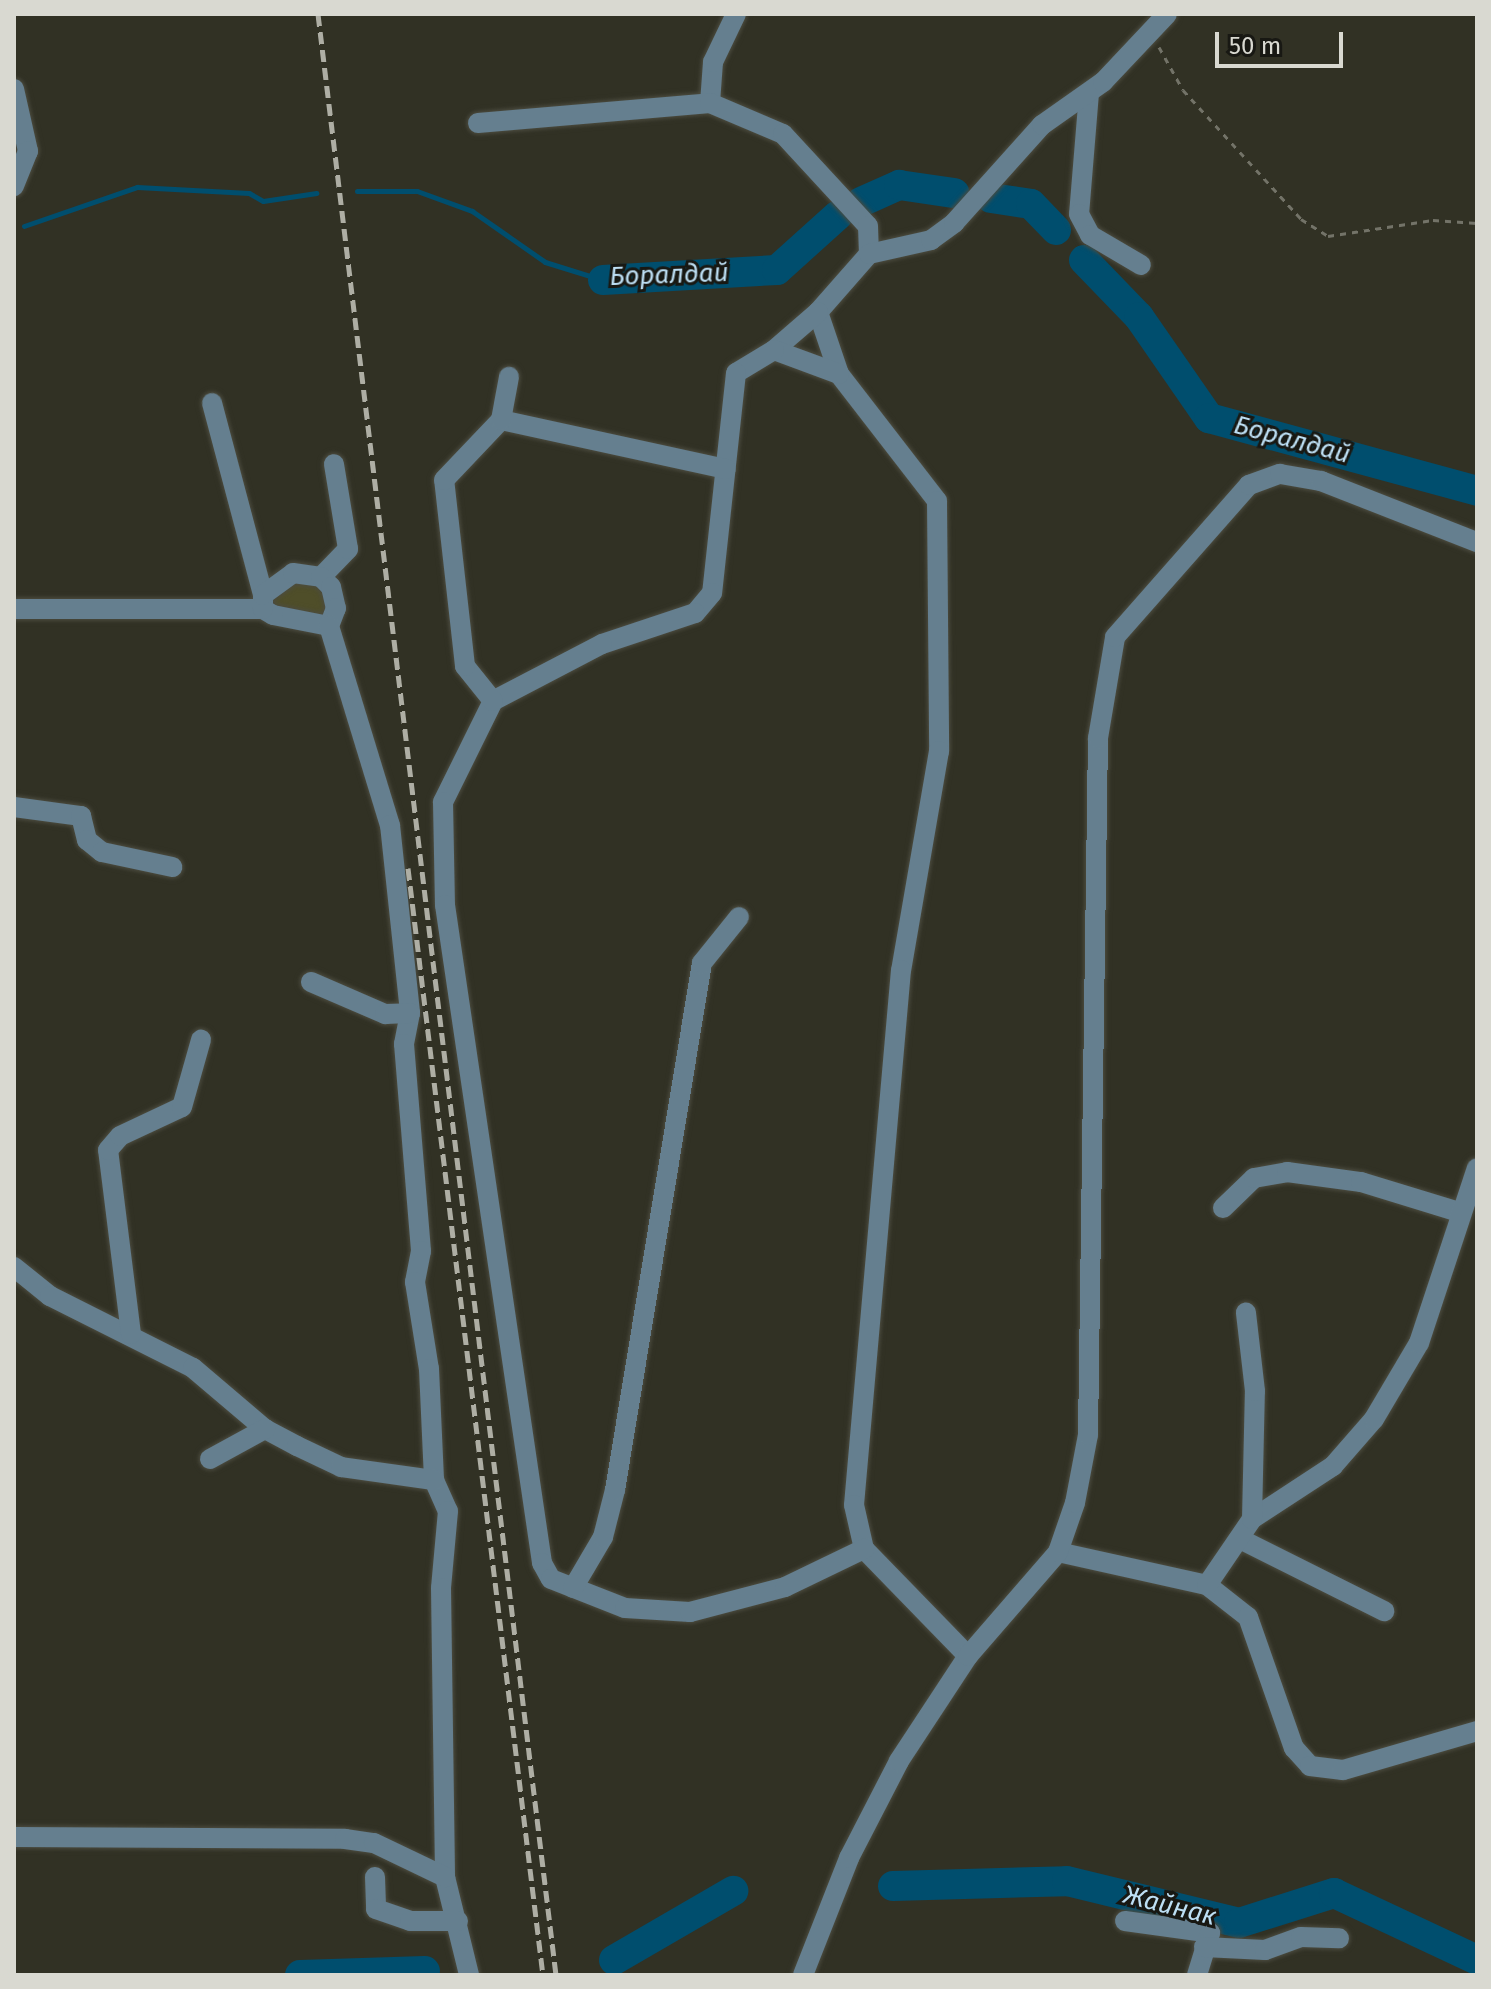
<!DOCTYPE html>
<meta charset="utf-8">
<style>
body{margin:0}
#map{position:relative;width:1491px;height:1989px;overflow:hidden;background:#313124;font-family:"Fira Sans",sans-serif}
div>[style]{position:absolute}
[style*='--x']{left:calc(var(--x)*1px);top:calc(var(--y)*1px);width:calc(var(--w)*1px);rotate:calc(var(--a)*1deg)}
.green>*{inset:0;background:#4f4e29}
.stream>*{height:5px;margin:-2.5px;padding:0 2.5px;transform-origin:2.5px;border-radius:2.5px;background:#004e6e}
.river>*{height:30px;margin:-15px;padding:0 15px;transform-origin:15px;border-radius:15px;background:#004e6e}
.path>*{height:3px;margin-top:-1.5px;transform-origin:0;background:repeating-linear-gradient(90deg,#737368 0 6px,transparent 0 12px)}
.roads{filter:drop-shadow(0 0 2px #4c4c40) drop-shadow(0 0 2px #4c4c40)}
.minor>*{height:20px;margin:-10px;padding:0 10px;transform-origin:10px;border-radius:10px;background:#657f8f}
.rail>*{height:5px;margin-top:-2.5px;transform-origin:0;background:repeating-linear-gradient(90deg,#aeaea4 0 12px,transparent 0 18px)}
span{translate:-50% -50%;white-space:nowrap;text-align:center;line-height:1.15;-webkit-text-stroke:6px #181813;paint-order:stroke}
.water-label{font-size:26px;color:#bddff4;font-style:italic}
.frame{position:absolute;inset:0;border:16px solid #d9d9d1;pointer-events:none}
.scale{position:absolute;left:1215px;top:32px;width:128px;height:36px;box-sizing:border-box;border:4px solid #d9d9d1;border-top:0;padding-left:10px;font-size:24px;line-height:28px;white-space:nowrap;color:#d9d9d1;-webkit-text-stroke:6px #181813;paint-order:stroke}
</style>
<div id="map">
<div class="green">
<i style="clip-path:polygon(314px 580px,331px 605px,325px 617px,278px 610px,272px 599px,296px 581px)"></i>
</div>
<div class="stream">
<i style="--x:357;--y:191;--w:60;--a:0"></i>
<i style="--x:417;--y:191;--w:59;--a:20"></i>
<i style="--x:472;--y:211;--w:89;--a:34.9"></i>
<i style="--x:545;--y:262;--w:61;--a:17.2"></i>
<i style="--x:24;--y:226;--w:120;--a:-19"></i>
<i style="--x:137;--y:187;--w:112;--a:3.1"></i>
<i style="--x:249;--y:193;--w:16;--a:30"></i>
<i style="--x:263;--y:201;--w:54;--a:-8.6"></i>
</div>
<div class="river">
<i style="--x:991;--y:198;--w:40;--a:8.5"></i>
<i style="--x:1031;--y:204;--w:36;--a:46"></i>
<i style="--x:861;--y:202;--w:42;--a:-24.1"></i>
<i style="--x:899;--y:185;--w:56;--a:8.3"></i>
<i style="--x:1084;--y:260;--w:79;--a:46"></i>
<i style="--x:1139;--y:317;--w:123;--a:55.3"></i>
<i style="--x:1209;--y:418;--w:278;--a:15.2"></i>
<i style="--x:603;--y:280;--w:174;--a:-3.3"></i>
<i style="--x:777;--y:270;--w:82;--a:-42"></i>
<i style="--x:893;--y:1886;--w:174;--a:-1.6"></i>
<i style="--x:1067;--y:1881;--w:177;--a:13.7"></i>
<i style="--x:1239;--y:1923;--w:100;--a:-17.5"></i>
<i style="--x:1334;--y:1893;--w:158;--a:25.1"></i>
<i style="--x:614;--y:1960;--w:138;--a:-30.1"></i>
<i style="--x:300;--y:1975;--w:125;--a:-1.8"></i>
</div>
<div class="path">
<i style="--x:1159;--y:47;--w:49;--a:60.8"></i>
<i style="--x:1183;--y:90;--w:175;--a:47.5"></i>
<i style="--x:1301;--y:219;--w:32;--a:32"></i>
<i style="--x:1328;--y:236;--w:106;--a:-8.7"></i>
<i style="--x:1433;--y:220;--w:44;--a:3.9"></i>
</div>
<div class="roads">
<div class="minor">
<i style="--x:14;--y:89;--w:64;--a:77.3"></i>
<i style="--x:28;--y:151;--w:38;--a:112"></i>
<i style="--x:1089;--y:93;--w:121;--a:94.7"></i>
<i style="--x:1079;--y:214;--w:24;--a:62"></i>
<i style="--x:1090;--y:235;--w:59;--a:30.5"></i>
<i style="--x:710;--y:103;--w:41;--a:-85.8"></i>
<i style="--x:713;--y:62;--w:53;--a:-64.4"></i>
<i style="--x:478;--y:123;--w:233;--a:-4.9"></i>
<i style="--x:710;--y:103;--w:79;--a:23"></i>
<i style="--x:783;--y:134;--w:125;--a:47.3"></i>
<i style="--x:868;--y:226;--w:28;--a:88"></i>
<i style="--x:869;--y:254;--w:77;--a:131.3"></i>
<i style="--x:818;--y:312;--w:65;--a:71.3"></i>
<i style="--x:839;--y:374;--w:160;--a:52.3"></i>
<i style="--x:937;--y:501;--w:250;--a:89.5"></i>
<i style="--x:939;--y:751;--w:222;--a:99.8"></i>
<i style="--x:901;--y:970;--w:537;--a:95.02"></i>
<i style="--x:854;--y:1505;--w:45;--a:77.2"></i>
<i style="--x:864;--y:1549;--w:149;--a:45.8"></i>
<i style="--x:869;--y:254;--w:64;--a:-12.7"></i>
<i style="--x:931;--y:240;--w:29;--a:-36"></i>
<i style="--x:954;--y:223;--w:132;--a:-48.1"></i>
<i style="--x:1042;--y:125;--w:75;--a:-35.2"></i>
<i style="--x:1103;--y:82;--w:93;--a:-46.7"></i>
<i style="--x:774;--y:350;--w:58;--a:-40.8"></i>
<i style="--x:839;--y:374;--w:69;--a:-159.7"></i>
<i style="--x:774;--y:350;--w:44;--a:148.8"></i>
<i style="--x:736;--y:373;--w:221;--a:96.2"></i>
<i style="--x:712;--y:593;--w:26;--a:130"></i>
<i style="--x:695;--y:613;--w:98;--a:161.6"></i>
<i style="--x:602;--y:644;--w:123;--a:152.4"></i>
<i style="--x:493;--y:701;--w:113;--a:116.3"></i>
<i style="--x:443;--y:802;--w:103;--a:88.9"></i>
<i style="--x:445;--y:905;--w:665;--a:81.61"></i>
<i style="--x:542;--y:1563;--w:18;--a:61"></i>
<i style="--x:551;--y:1579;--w:79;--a:21.4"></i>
<i style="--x:625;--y:1608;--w:65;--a:3.5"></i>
<i style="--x:690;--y:1612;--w:98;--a:-14.7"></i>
<i style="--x:785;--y:1587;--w:88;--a:-25.7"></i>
<i style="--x:212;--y:403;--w:199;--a:75.1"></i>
<i style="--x:501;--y:420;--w:230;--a:12.3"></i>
<i style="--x:321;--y:577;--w:39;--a:-46"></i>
<i style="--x:348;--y:549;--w:86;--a:-99.4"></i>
<i style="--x:14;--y:609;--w:249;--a:0"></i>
<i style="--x:329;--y:626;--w:57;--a:-168.9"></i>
<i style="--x:273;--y:615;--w:12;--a:-149"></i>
<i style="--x:263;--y:609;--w:14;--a:-90"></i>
<i style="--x:263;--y:595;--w:37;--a:-36"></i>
<i style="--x:293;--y:573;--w:28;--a:8"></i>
<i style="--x:321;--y:577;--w:14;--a:45"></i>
<i style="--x:331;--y:587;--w:22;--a:77"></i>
<i style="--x:336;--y:608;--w:19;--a:111"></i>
<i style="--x:329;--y:626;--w:208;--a:73"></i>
<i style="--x:390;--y:825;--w:189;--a:83.9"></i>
<i style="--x:410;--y:1013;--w:32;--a:101"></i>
<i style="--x:404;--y:1044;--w:208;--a:85.3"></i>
<i style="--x:421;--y:1251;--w:32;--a:101"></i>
<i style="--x:415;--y:1282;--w:88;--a:80.9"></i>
<i style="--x:429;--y:1369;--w:111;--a:87.4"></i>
<i style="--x:434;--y:1480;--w:34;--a:66"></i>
<i style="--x:448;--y:1511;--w:77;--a:95.2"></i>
<i style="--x:441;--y:1588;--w:289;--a:89.2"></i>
<i style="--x:445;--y:1877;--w:101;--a:76.2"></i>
<i style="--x:493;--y:701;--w:45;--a:-128.7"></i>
<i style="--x:465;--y:666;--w:187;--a:-96.4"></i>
<i style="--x:444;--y:480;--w:83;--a:-46.5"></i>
<i style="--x:501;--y:420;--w:44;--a:-79.5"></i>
<i style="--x:14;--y:807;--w:68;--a:7.7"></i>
<i style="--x:81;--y:816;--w:25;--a:76"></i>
<i style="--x:87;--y:840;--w:19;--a:39"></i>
<i style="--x:102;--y:852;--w:72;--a:12.1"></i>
<i style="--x:311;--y:982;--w:81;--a:23.4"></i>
<i style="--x:385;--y:1014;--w:25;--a:-2"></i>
<i style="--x:1223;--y:1208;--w:43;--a:-44.1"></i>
<i style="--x:1254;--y:1178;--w:34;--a:-10"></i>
<i style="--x:1287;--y:1172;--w:75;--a:7.7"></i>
<i style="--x:1361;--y:1182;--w:102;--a:17"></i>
<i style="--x:14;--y:1267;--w:46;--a:38.9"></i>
<i style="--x:50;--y:1296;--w:160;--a:26.7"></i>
<i style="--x:193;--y:1368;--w:94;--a:40.3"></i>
<i style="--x:265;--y:1429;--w:36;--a:28"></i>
<i style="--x:297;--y:1446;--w:49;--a:25.5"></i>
<i style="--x:341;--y:1467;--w:94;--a:8"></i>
<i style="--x:131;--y:1334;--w:185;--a:-97.1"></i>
<i style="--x:108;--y:1150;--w:18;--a:-49"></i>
<i style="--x:120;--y:1136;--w:68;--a:-25.1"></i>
<i style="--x:182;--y:1107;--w:70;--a:-74.2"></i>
<i style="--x:210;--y:1459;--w:63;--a:-28.6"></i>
<i style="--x:1252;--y:1519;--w:97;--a:-33.2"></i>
<i style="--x:1333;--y:1466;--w:62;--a:-48.9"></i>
<i style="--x:1374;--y:1419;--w:88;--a:-59.4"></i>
<i style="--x:1419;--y:1343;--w:184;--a:-71.7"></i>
<i style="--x:1244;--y:1541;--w:157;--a:26.6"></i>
<i style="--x:1058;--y:1552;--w:153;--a:12.5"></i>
<i style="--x:1207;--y:1585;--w:52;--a:38"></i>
<i style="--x:1248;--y:1617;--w:139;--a:70.7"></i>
<i style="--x:1294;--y:1748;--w:24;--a:48"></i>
<i style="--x:1310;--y:1766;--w:33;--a:7"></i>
<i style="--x:1343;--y:1770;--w:140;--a:-16.2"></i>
<i style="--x:1207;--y:1585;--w:80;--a:-55.7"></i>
<i style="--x:1252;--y:1519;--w:128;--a:-88.7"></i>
<i style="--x:1255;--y:1391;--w:79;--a:-96.6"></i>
<i style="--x:573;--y:1588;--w:59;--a:-59.5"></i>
<i style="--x:603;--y:1537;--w:49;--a:-75.7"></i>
<i style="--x:615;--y:1490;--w:534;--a:-80.63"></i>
<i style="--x:702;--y:963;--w:59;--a:-51.2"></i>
<i style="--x:14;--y:1837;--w:331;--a:0.3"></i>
<i style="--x:345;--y:1839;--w:29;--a:8"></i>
<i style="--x:374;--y:1843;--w:79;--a:25.6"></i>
<i style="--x:375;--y:1877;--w:32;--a:88"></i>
<i style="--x:376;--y:1909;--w:36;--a:19"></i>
<i style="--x:410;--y:1921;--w:48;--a:0"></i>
<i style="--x:1125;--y:1921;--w:86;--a:8"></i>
<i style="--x:1210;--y:1933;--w:44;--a:107.2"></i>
<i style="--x:1204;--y:1947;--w:61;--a:2.8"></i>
<i style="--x:1265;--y:1950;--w:38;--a:-20"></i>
<i style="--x:1301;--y:1937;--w:38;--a:2"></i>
<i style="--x:803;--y:1975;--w:126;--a:-68.5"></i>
<i style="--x:849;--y:1858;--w:109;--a:-62.7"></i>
<i style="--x:899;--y:1761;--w:126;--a:-56.7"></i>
<i style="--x:968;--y:1656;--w:138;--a:-49.1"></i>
<i style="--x:1058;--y:1552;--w:52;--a:-70.9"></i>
<i style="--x:1075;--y:1503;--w:69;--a:-79.2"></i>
<i style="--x:1088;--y:1435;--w:697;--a:-89.18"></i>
<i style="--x:1098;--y:738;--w:102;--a:-80.4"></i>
<i style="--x:1115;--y:637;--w:203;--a:-48.6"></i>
<i style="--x:1249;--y:485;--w:33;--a:-20"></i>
<i style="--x:1280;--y:474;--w:42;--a:9.7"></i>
<i style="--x:1321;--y:481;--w:168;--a:21.4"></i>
</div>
</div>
<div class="rail">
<i style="--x:318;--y:14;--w:1975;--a:83.08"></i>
<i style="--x:408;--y:868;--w:1115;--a:83.05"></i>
</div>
<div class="water-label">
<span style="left:669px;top:275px;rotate:-2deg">Боралдай</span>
<span style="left:1292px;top:440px;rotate:15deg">Боралдай</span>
<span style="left:1170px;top:1906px;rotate:14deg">Жайнак</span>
</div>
<div class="frame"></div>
<div class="scale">50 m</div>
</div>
